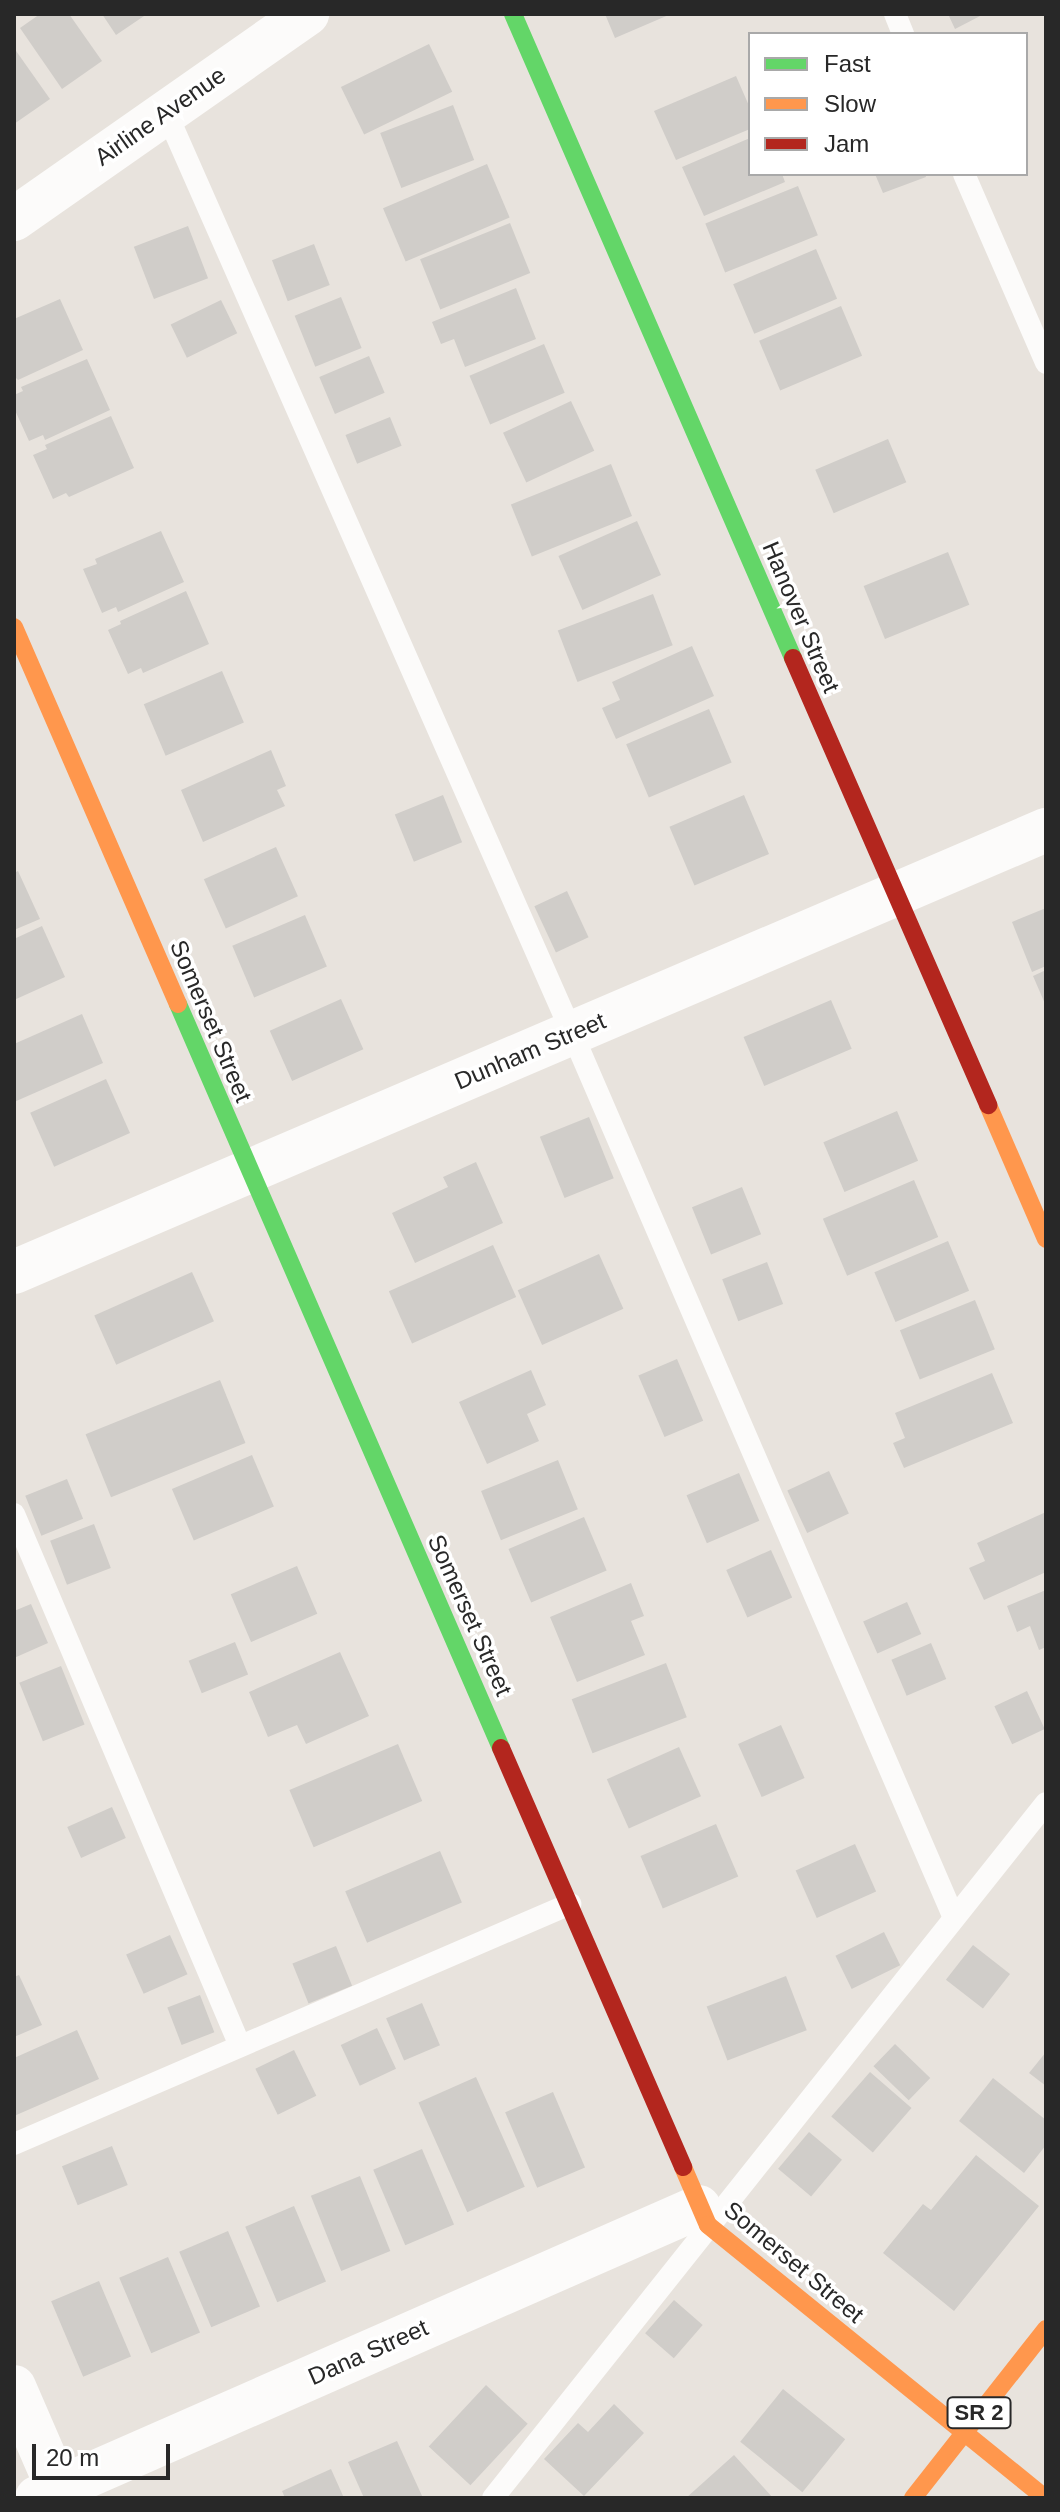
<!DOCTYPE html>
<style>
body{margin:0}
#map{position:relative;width:1060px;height:2512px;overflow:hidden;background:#e8e3dd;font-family:Helvetica,sans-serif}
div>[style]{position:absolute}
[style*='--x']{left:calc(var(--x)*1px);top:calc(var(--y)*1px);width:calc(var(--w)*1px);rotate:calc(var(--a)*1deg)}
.building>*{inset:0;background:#d0cdc9;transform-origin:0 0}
.lane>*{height:22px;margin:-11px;padding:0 11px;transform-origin:11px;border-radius:11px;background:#fcfbfa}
.street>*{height:44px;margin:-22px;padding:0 22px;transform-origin:22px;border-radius:22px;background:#fcfbfa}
.fast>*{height:18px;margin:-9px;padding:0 9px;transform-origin:9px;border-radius:9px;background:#63d668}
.slow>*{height:18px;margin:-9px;padding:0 9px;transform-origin:9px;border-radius:9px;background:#ff974d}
.jam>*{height:18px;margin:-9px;padding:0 9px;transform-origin:9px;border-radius:9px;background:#b3261e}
span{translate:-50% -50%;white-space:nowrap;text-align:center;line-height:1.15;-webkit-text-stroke:7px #fff;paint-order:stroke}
.shield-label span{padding:2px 6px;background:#fff;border:2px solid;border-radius:6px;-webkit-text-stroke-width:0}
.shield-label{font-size:22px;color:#282828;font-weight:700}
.street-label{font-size:24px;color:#282828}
.frame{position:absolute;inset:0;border:16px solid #282828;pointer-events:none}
.legend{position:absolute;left:748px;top:32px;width:280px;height:144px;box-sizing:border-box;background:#fff;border:2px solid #a9a9a9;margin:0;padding:10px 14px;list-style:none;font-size:24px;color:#282828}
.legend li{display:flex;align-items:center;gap:16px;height:40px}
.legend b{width:40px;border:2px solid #a9a9a9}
.scale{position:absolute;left:32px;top:2444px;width:138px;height:36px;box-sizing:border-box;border:4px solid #282828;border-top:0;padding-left:10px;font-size:24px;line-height:28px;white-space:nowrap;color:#282828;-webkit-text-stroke:6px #fff;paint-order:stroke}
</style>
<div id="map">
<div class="building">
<i style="clip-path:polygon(40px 14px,69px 14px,102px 61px,62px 89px,20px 28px)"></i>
<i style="clip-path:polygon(102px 14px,147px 14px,116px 35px)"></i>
<i style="clip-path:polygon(605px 14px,671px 14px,615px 38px)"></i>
<i style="clip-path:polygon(948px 14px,984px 14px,955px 29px)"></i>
<i style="left:429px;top:44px;width:53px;height:98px;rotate:64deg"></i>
<i style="clip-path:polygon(14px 48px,50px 99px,14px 124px)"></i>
<i style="clip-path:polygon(736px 76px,750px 108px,750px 129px,676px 160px,654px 111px)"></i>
<i style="left:453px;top:105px;width:59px;height:78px;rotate:69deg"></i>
<i style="clip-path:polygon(750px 138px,750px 174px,782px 174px,785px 182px,704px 216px,682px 167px)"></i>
<i style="left:487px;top:164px;width:58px;height:113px;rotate:67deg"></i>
<i style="clip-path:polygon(875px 174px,925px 174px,926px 177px,883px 193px)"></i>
<i style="left:798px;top:186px;width:53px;height:100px;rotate:68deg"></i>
<i style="left:510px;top:223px;width:54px;height:97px;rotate:68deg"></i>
<i style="left:188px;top:226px;width:56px;height:58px;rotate:69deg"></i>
<i style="left:314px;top:244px;width:44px;height:45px;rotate:69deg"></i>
<i style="left:816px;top:249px;width:54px;height:90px;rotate:67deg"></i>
<i style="clip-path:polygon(516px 288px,536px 339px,465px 367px,454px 339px,441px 344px,432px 322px)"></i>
<i style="left:341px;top:297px;width:55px;height:50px;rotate:68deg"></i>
<i style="clip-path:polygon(60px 299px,83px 350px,18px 380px,14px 376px,14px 319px)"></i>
<i style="left:221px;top:300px;width:37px;height:56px;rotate:64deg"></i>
<i style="left:841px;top:306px;width:54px;height:89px;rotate:67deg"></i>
<i style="left:544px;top:344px;width:53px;height:81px;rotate:67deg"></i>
<i style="left:369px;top:356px;width:40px;height:54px;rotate:67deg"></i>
<i style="clip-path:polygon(87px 359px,110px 410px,45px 440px,43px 435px,29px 441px,14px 408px,14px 395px,23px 391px,21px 387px)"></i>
<i style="left:571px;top:401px;width:55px;height:75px;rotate:65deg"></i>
<i style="clip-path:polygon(111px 416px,134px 468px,69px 497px,66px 493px,53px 499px,33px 455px,47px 449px,45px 445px)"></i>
<i style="left:390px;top:417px;width:31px;height:48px;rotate:68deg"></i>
<i style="left:888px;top:439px;width:47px;height:79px;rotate:67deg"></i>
<i style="left:611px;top:464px;width:56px;height:108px;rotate:68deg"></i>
<i style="left:637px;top:521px;width:59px;height:86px;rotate:66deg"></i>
<i style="clip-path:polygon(161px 531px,184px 582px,118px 612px,116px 607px,102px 613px,83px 569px,97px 564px,95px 559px)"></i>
<i style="left:948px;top:552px;width:57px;height:91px;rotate:68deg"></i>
<i style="clip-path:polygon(186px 591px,209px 644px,143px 673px,141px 668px,128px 674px,108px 630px,121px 624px,120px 621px)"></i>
<i style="left:653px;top:594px;width:55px;height:102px;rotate:69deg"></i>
<i style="clip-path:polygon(692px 646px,714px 696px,616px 739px,602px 708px,620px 700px,612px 682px)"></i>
<i style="left:222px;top:671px;width:56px;height:85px;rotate:67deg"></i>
<i style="left:709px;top:709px;width:58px;height:90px;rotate:67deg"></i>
<i style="clip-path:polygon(271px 750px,286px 786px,277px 790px,285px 806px,203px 842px,181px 790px)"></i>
<i style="left:443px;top:795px;width:51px;height:52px;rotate:68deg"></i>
<i style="left:744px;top:795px;width:64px;height:81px;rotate:67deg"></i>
<i style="left:276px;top:847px;width:54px;height:79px;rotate:66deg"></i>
<i style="clip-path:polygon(18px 871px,40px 919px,14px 930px,14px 873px)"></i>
<i style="left:567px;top:891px;width:51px;height:36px;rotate:65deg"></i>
<i style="clip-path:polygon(1046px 908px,1046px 966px,1032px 972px,1012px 922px)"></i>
<i style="left:305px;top:915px;width:56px;height:79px;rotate:67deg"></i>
<i style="clip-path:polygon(42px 926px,65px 977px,14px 1000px,14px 939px)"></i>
<i style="clip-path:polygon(1046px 970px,1046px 1006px,1033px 976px)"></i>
<i style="left:341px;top:999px;width:55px;height:78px;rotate:66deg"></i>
<i style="left:831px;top:1000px;width:53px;height:95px;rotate:67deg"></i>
<i style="clip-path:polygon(82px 1014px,103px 1063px,14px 1102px,14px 1044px)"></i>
<i style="left:106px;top:1079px;width:59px;height:83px;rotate:66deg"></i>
<i style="left:897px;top:1111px;width:54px;height:80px;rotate:67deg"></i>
<i style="left:589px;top:1117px;width:66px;height:53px;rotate:68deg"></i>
<i style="clip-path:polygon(476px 1162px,503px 1223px,415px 1263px,392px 1213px,448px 1187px,443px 1177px)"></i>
<i style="left:914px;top:1180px;width:62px;height:99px;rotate:67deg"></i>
<i style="left:742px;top:1187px;width:51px;height:54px;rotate:68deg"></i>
<i style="left:948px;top:1241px;width:54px;height:80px;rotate:67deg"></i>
<i style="left:493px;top:1245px;width:57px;height:114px;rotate:66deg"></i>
<i style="left:599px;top:1254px;width:60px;height:89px;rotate:66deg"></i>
<i style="left:767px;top:1262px;width:45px;height:48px;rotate:69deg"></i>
<i style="left:192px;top:1272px;width:54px;height:107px;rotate:66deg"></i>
<i style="left:975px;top:1300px;width:53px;height:81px;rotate:68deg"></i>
<i style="left:677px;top:1359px;width:67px;height:42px;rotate:67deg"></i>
<i style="clip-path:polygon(531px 1370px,546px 1405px,527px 1414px,539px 1441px,487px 1464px,459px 1402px)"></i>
<i style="clip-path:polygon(992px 1373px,1013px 1423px,904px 1468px,893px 1443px,905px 1438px,895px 1413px)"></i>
<i style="left:220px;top:1380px;width:68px;height:145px;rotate:68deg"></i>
<i style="left:252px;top:1455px;width:56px;height:87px;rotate:67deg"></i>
<i style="left:558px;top:1460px;width:53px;height:83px;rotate:68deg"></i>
<i style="left:829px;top:1471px;width:47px;height:46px;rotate:65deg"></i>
<i style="left:739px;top:1473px;width:52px;height:57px;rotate:67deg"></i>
<i style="left:67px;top:1479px;width:43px;height:45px;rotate:68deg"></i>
<i style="clip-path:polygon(1046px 1512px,1046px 1572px,984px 1600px,969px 1568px,985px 1561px,977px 1543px)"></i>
<i style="left:584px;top:1517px;width:58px;height:82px;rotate:67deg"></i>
<i style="left:94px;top:1524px;width:47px;height:47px;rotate:69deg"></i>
<i style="left:771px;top:1550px;width:52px;height:49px;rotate:66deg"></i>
<i style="left:297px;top:1566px;width:52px;height:72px;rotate:67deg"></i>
<i style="clip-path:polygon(631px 1583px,644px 1616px,631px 1621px,645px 1655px,577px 1682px,550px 1617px)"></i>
<i style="clip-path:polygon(1046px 1590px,1046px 1647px,1039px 1650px,1030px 1626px,1017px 1632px,1007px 1606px)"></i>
<i style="left:907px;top:1602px;width:35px;height:48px;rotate:66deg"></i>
<i style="clip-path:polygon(31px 1604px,48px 1643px,14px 1658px,14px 1611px)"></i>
<i style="left:235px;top:1642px;width:35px;height:50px;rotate:68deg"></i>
<i style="left:931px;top:1643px;width:39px;height:43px;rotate:67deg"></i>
<i style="clip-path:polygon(340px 1652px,369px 1716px,306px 1744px,297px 1725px,268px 1737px,249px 1692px)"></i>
<i style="left:666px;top:1663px;width:58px;height:101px;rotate:69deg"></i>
<i style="left:61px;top:1666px;width:63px;height:45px;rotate:68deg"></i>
<i style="left:1027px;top:1691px;width:42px;height:36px;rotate:65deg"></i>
<i style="left:781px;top:1725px;width:58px;height:47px;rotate:66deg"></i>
<i style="left:398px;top:1744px;width:62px;height:118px;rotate:67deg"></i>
<i style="left:679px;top:1747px;width:54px;height:79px;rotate:66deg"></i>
<i style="left:112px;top:1807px;width:34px;height:49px;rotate:66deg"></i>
<i style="left:716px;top:1824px;width:57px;height:82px;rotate:67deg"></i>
<i style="left:855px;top:1844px;width:52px;height:65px;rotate:66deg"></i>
<i style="left:440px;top:1851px;width:56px;height:103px;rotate:67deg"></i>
<i style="left:884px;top:1932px;width:37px;height:54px;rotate:64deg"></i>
<i style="left:170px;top:1935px;width:43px;height:48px;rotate:66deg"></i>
<i style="left:973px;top:1945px;width:47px;height:44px;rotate:38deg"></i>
<i style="left:336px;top:1946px;width:43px;height:47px;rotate:68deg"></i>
<i style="clip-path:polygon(19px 1975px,42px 2025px,14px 2037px,14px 1977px)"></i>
<i style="left:786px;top:1976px;width:58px;height:85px;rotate:69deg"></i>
<i style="left:200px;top:1995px;width:40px;height:35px;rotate:69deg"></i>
<i style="left:422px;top:2003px;width:46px;height:39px;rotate:67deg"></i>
<i style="left:377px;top:2028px;width:45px;height:40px;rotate:65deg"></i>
<i style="clip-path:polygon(77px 2030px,99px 2079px,14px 2116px,14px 2058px)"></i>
<i style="left:895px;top:2044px;width:49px;height:31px;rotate:44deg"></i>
<i style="left:294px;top:2050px;width:51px;height:43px;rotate:64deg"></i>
<i style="clip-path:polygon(1046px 2052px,1046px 2086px,1029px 2073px)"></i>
<i style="left:870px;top:2072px;width:55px;height:59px;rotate:41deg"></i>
<i style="left:476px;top:2077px;width:120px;height:63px;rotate:66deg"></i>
<i style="clip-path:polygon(993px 2078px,1046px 2120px,1046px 2145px,1024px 2173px,959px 2121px)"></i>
<i style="left:553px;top:2092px;width:82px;height:52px;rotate:67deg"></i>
<i style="left:809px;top:2132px;width:43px;height:48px;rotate:40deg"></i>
<i style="left:112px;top:2146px;width:42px;height:54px;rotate:68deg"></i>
<i style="left:422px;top:2149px;width:82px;height:53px;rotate:67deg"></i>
<i style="clip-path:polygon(976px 2155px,1039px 2206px,954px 2311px,883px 2253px,923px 2204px,931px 2210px)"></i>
<i style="left:360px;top:2176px;width:81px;height:53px;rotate:68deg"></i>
<i style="left:294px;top:2206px;width:82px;height:53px;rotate:67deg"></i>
<i style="left:228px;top:2231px;width:82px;height:53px;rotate:67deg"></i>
<i style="left:168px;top:2257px;width:82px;height:53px;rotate:67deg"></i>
<i style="left:99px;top:2281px;width:82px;height:52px;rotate:67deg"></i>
<i style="left:674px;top:2300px;width:38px;height:44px;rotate:41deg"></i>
<i style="left:486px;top:2385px;width:57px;height:84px;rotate:43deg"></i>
<i style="left:783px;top:2389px;width:80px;height:68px;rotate:39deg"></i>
<i style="clip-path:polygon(614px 2404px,644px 2433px,584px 2496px,544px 2459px,578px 2423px,588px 2432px)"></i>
<i style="clip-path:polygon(397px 2441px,423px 2498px,364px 2498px,348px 2462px)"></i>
<i style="clip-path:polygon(734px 2455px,773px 2498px,686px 2498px)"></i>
<i style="clip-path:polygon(331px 2469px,344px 2498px,285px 2498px,282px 2491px)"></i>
</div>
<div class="lane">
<i style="--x:895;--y:14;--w:22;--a:68"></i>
<i style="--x:166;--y:112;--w:1007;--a:66.21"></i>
<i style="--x:572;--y:1033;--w:964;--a:66.65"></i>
<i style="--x:964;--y:174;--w:206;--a:66.5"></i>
<i style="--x:14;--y:1514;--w:578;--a:66.98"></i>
<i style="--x:14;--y:2144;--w:606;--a:-23.35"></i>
<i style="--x:493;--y:2498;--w:888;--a:-51.49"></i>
</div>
<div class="street">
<i style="--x:14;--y:219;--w:358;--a:-35"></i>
<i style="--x:14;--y:1272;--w:1123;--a:-23.19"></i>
<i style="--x:14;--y:2387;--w:121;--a:66.6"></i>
<i style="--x:37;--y:2498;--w:723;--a:-23.73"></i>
</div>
<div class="fast">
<i style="--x:513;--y:14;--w:702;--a:66.5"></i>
<i style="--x:178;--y:1004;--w:811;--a:66.53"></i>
</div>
<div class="slow">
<i style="--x:14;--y:627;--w:411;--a:66.5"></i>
<i style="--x:988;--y:1105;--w:146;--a:66.6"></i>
<i style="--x:683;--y:2167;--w:63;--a:66.7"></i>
<i style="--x:708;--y:2225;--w:434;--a:39"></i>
<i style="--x:913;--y:2498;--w:215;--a:-51.8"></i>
</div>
<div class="jam">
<i style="--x:793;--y:658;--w:488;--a:66.4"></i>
<i style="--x:501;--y:1748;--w:457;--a:66.5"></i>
</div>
<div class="shield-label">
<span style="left:979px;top:2413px">SR 2</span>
</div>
<div class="street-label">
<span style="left:160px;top:116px;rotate:-35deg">Airline Avenue</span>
<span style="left:801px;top:617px;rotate:67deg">Hanover Street</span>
<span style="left:211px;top:1021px;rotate:67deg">Somerset Street</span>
<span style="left:530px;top:1051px;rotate:-23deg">Dunham Street</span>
<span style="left:470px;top:1615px;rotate:66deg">Somerset Street</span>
<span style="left:794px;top:2262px;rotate:40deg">Somerset Street</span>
<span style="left:368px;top:2352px;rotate:-24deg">Dana Street</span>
</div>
<div class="frame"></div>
<ul class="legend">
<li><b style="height:10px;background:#63d668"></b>Fast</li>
<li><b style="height:10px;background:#ff974d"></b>Slow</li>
<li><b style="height:10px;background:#b3261e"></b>Jam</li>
</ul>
<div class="scale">20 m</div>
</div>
